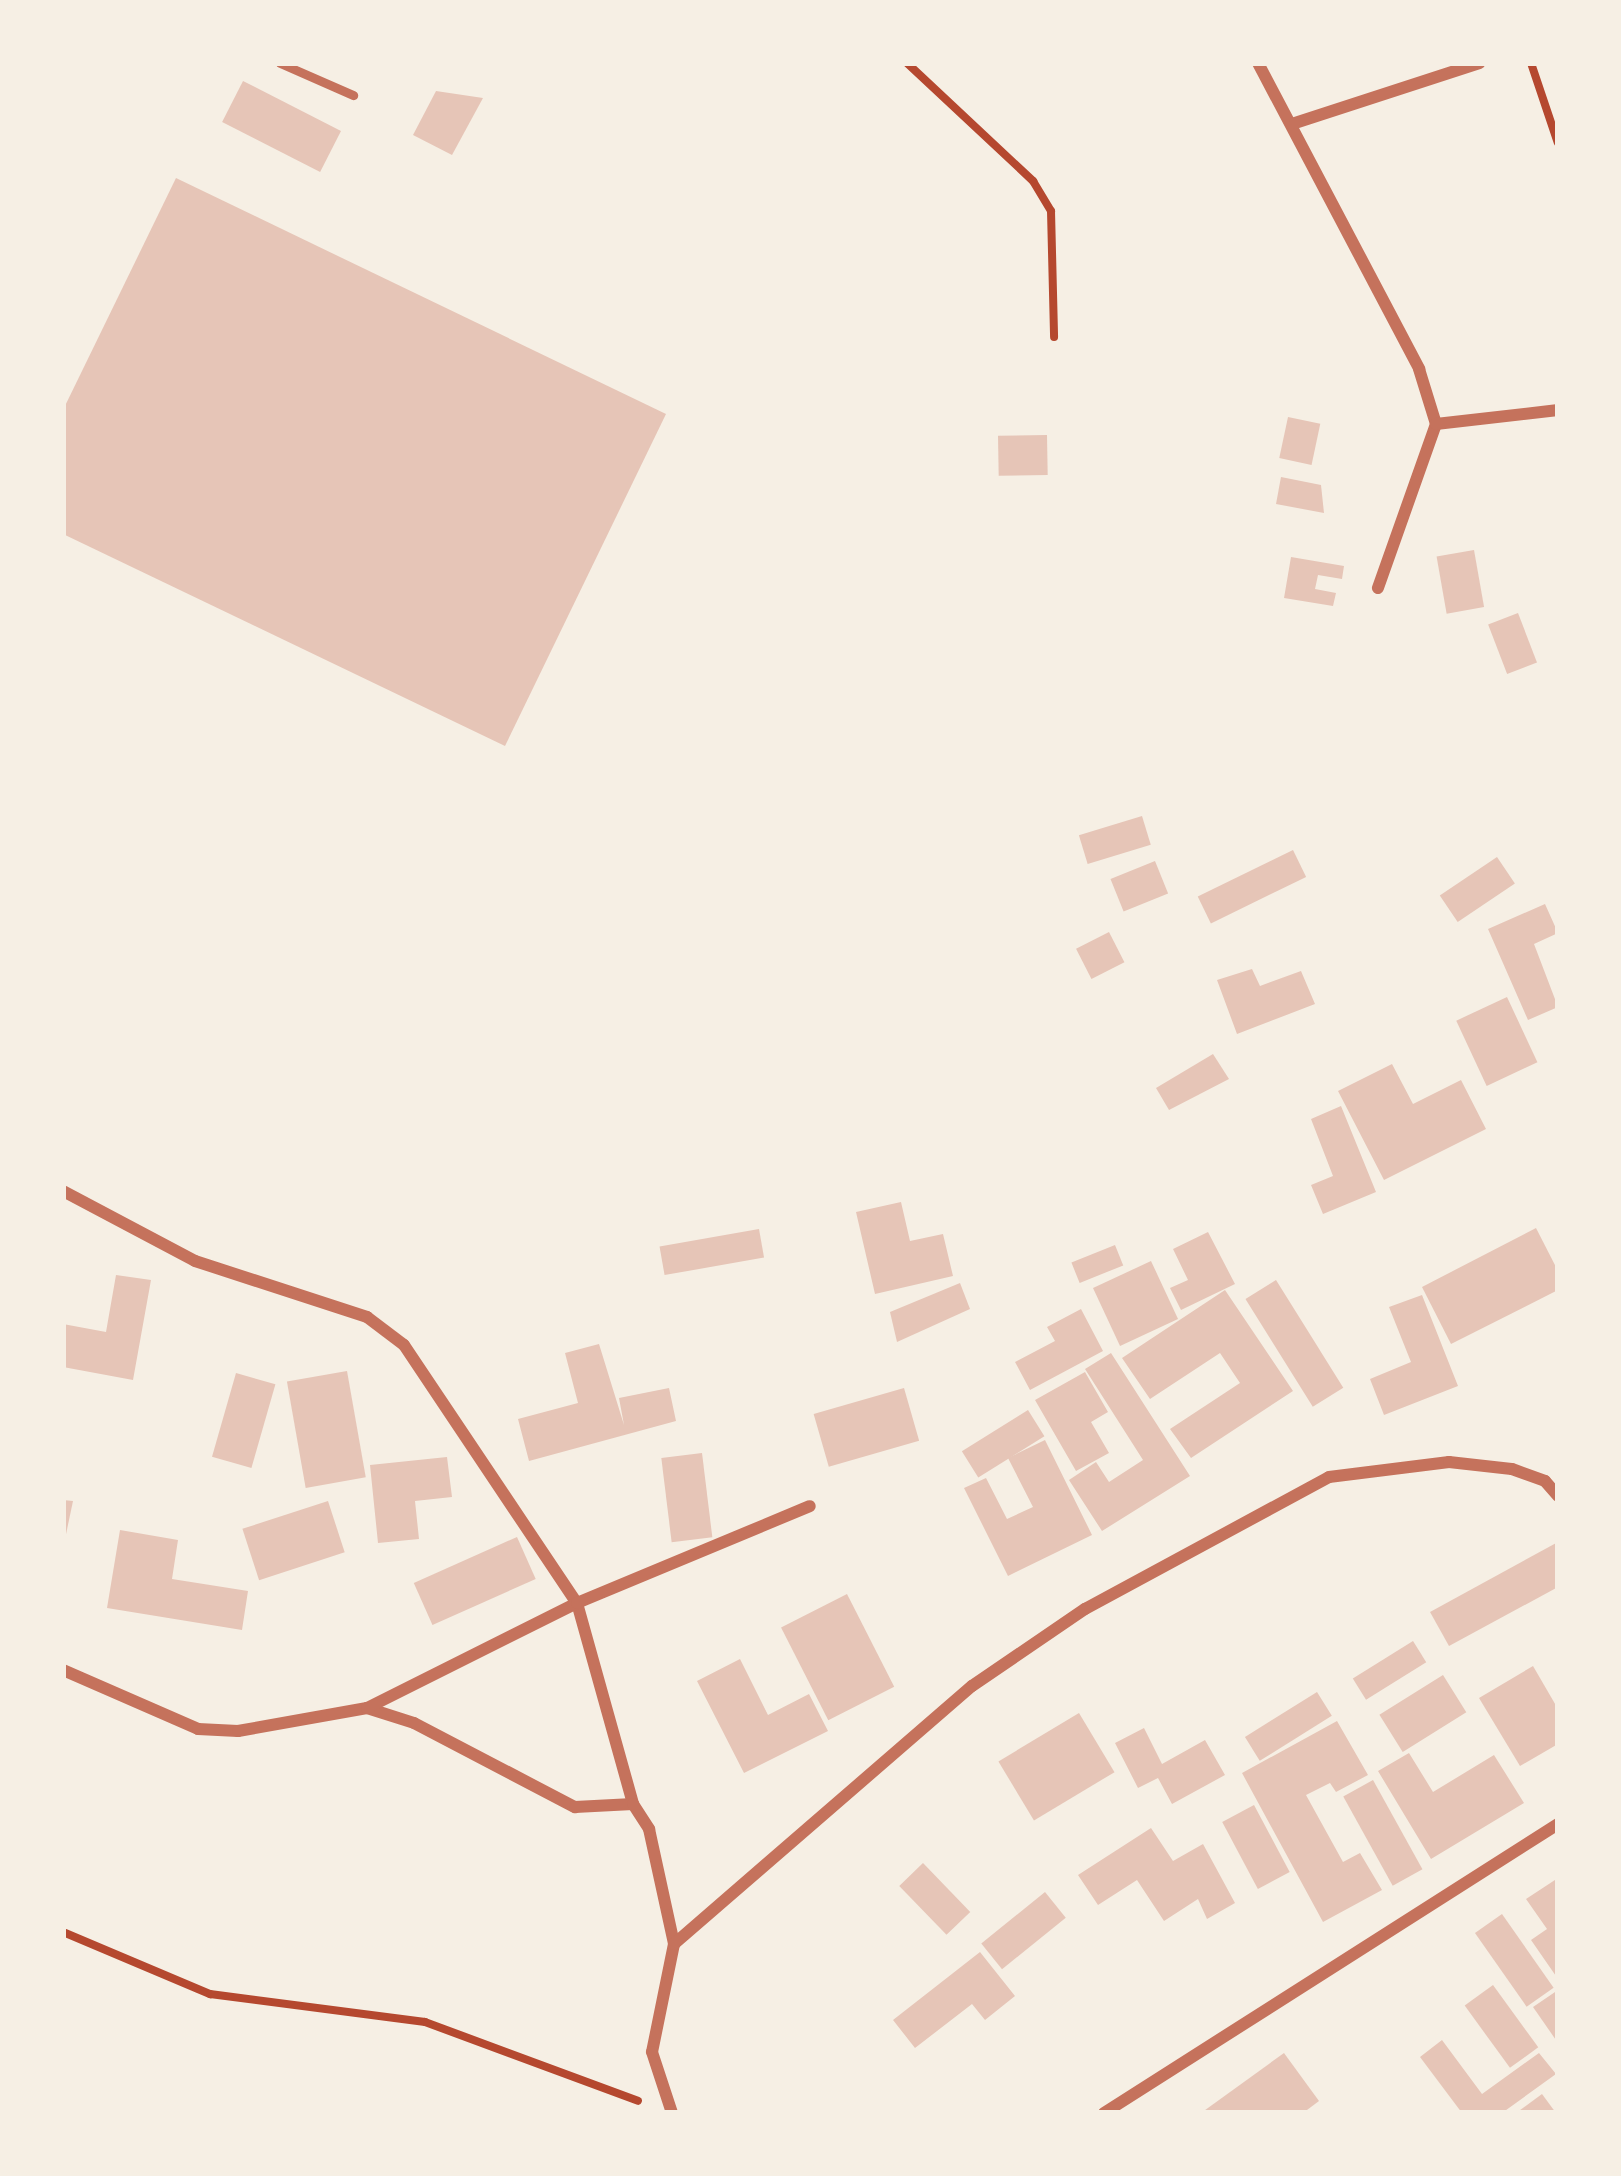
<!DOCTYPE html>
<style>
body{margin:0}
#map{position:relative;width:1621px;height:2176px;overflow:hidden;background:#f6efe4;font-family:"PT Sans Narrow",sans-serif}
div>[style]{position:absolute}
[style*='--x']{left:calc(var(--x)*1px);top:calc(var(--y)*1px);width:calc(var(--w)*1px);rotate:calc(var(--a)*1deg)}
.building>*{inset:0;background:#e6c5b7;transform-origin:0 0}
.path>*{height:8px;margin:-4px;padding:0 4px;transform-origin:4px;border-radius:4px;background:#b5482f}
.service>*{height:9px;margin:-4.5px;padding:0 4.5px;transform-origin:4.5px;border-radius:4.5px;background:#c5725c}
.minor>*{height:12px;margin:-6px;padding:0 6px;transform-origin:6px;border-radius:6px;background:#c5725c}
span{translate:-50% -50%;white-space:nowrap;text-align:center;line-height:1.15;-webkit-text-stroke:10px #f6efe4;paint-order:stroke}
.frame{position:absolute;inset:0;border:66px solid #f6efe4;pointer-events:none}
</style>
<div id="map">
<div class="building">
<i style="left:243px;top:81px;width:110px;height:46px;rotate:27deg"></i>
<i style="clip-path:polygon(436px 91px,483px 98px,452px 155px,413px 135px)"></i>
<i style="clip-path:polygon(176px 178px,666px 414px,505px 746px,63px 534px,63px 410px)"></i>
<i style="left:1288px;top:417px;width:33px;height:42px;rotate:12deg"></i>
<i style="left:1047px;top:435px;width:40px;height:49px;rotate:89deg"></i>
<i style="clip-path:polygon(1281px 477px,1321px 485px,1324px 513px,1276px 504px)"></i>
<i style="left:1474px;top:550px;width:58px;height:38px;rotate:80deg"></i>
<i style="clip-path:polygon(1291px 557px,1344px 566px,1342px 579px,1318px 575px,1315px 589px,1336px 593px,1333px 606px,1284px 598px)"></i>
<i style="left:1518px;top:613px;width:53px;height:32px;rotate:69deg"></i>
<i style="left:1142px;top:816px;width:30px;height:66px;rotate:73deg"></i>
<i style="left:1293px;top:850px;width:30px;height:106px;rotate:64deg"></i>
<i style="left:1497px;top:857px;width:32px;height:69px;rotate:56deg"></i>
<i style="left:1155px;top:861px;width:35px;height:48px;rotate:68deg"></i>
<i style="clip-path:polygon(1545px 904px,1558px 933px,1534px 944px,1558px 1007px,1528px 1020px,1488px 929px)"></i>
<i style="left:1109px;top:932px;width:34px;height:37px;rotate:63deg"></i>
<i style="clip-path:polygon(1252px 969px,1260px 986px,1301px 971px,1315px 1004px,1237px 1034px,1217px 980px)"></i>
<i style="left:1507px;top:997px;width:72px;height:56px;rotate:65deg"></i>
<i style="clip-path:polygon(1213px 1054px,1229px 1079px,1169px 1110px,1156px 1088px)"></i>
<i style="clip-path:polygon(1392px 1064px,1413px 1104px,1461px 1080px,1486px 1129px,1384px 1180px,1338px 1091px)"></i>
<i style="clip-path:polygon(1341px 1106px,1376px 1192px,1323px 1214px,1311px 1185px,1333px 1176px,1311px 1119px)"></i>
<i style="clip-path:polygon(901px 1202px,910px 1241px,943px 1234px,953px 1276px,875px 1294px,856px 1212px)"></i>
<i style="clip-path:polygon(1536px 1228px,1558px 1271px,1558px 1290px,1451px 1344px,1422px 1287px)"></i>
<i style="left:759px;top:1229px;width:29px;height:101px;rotate:80deg"></i>
<i style="clip-path:polygon(1208px 1232px,1235px 1284px,1181px 1310px,1170px 1288px,1188px 1280px,1173px 1249px)"></i>
<i style="left:1115px;top:1245px;width:22px;height:47px;rotate:68deg"></i>
<i style="left:1151px;top:1261px;width:64px;height:64px;rotate:65deg"></i>
<i style="clip-path:polygon(116px 1275px,151px 1280px,133px 1380px,63px 1367px,63px 1324px,106px 1332px)"></i>
<i style="left:1276px;top:1280px;width:127px;height:36px;rotate:58deg"></i>
<i style="clip-path:polygon(960px 1283px,970px 1309px,897px 1342px,890px 1312px)"></i>
<i style="clip-path:polygon(1225px 1290px,1293px 1391px,1191px 1458px,1170px 1429px,1240px 1383px,1220px 1353px,1150px 1399px,1122px 1358px)"></i>
<i style="clip-path:polygon(1422px 1295px,1458px 1386px,1384px 1415px,1370px 1379px,1411px 1362px,1389px 1307px)"></i>
<i style="clip-path:polygon(1081px 1309px,1103px 1351px,1030px 1390px,1015px 1362px,1055px 1341px,1047px 1327px)"></i>
<i style="clip-path:polygon(599px 1344px,624px 1425px,619px 1398px,669px 1388px,676px 1421px,529px 1461px,518px 1419px,578px 1403px,565px 1353px)"></i>
<i style="clip-path:polygon(1111px 1353px,1190px 1476px,1102px 1531px,1069px 1480px,1096px 1462px,1109px 1482px,1143px 1460px,1085px 1369px)"></i>
<i style="left:347px;top:1371px;width:108px;height:61px;rotate:80deg"></i>
<i style="clip-path:polygon(1085px 1372px,1108px 1412px,1091px 1422px,1109px 1453px,1076px 1471px,1035px 1400px)"></i>
<i style="left:236px;top:1373px;width:41px;height:87px;rotate:16deg"></i>
<i style="left:904px;top:1388px;width:55px;height:94px;rotate:74deg"></i>
<i style="left:1028px;top:1410px;width:31px;height:78px;rotate:58deg"></i>
<i style="clip-path:polygon(1045px 1440px,1092px 1535px,1008px 1576px,964px 1488px,986px 1478px,1007px 1519px,1033px 1507px,1008px 1458px)"></i>
<i style="left:702px;top:1453px;width:85px;height:41px;rotate:83deg"></i>
<i style="clip-path:polygon(447px 1457px,452px 1497px,415px 1501px,419px 1539px,378px 1543px,370px 1465px)"></i>
<i style="clip-path:polygon(63px 1500px,73px 1501px,65px 1539px,63px 1539px)"></i>
<i style="left:328px;top:1501px;width:54px;height:90px;rotate:72deg"></i>
<i style="clip-path:polygon(120px 1530px,178px 1540px,172px 1579px,248px 1591px,242px 1630px,107px 1608px)"></i>
<i style="left:517px;top:1537px;width:46px;height:113px;rotate:66deg"></i>
<i style="clip-path:polygon(1558px 1542px,1558px 1587px,1449px 1646px,1430px 1612px)"></i>
<i style="left:847px;top:1594px;width:104px;height:74px;rotate:63deg"></i>
<i style="left:1413px;top:1641px;width:25px;height:71px;rotate:58deg"></i>
<i style="clip-path:polygon(740px 1659px,768px 1715px,809px 1694px,828px 1731px,744px 1773px,697px 1681px)"></i>
<i style="clip-path:polygon(1533px 1666px,1558px 1709px,1558px 1744px,1520px 1766px,1479px 1698px)"></i>
<i style="left:1443px;top:1675px;width:44px;height:75px;rotate:58deg"></i>
<i style="left:1317px;top:1692px;width:28px;height:85px;rotate:58deg"></i>
<i style="left:1079px;top:1713px;width:69px;height:94px;rotate:59deg"></i>
<i style="clip-path:polygon(1337px 1721px,1368px 1775px,1336px 1792px,1330px 1783px,1306px 1795px,1343px 1862px,1360px 1853px,1382px 1890px,1323px 1922px,1242px 1773px)"></i>
<i style="clip-path:polygon(1144px 1728px,1162px 1764px,1205px 1740px,1225px 1775px,1172px 1804px,1158px 1778px,1138px 1788px,1115px 1743px)"></i>
<i style="clip-path:polygon(1409px 1753px,1433px 1792px,1494px 1755px,1524px 1803px,1431px 1859px,1378px 1771px)"></i>
<i style="left:1373px;top:1780px;width:102px;height:34px;rotate:61deg"></i>
<i style="left:1254px;top:1805px;width:76px;height:36px;rotate:62deg"></i>
<i style="clip-path:polygon(1151px 1828px,1173px 1861px,1203px 1844px,1235px 1903px,1207px 1919px,1198px 1899px,1164px 1921px,1137px 1880px,1098px 1905px,1078px 1875px)"></i>
<i style="left:923px;top:1863px;width:68px;height:33px;rotate:46deg"></i>
<i style="clip-path:polygon(1558px 1878px,1558px 1979px,1531px 1940px,1547px 1929px,1526px 1899px)"></i>
<i style="left:1045px;top:1892px;width:33px;height:82px;rotate:51deg"></i>
<i style="left:1502px;top:1914px;width:90px;height:33px;rotate:55deg"></i>
<i style="clip-path:polygon(980px 1952px,1015px 1996px,985px 2020px,972px 2004px,915px 2048px,893px 2020px)"></i>
<i style="left:1493px;top:1985px;width:77px;height:35px;rotate:54deg"></i>
<i style="clip-path:polygon(1558px 1990px,1558px 2043px,1533px 2007px)"></i>
<i style="clip-path:polygon(1442px 2040px,1482px 2094px,1539px 2053px,1556px 2074px,1502px 2113px,1462px 2113px,1420px 2057px)"></i>
<i style="clip-path:polygon(1284px 2053px,1319px 2101px,1303px 2113px,1201px 2113px)"></i>
<i style="clip-path:polygon(1542px 2094px,1556px 2113px,1516px 2113px)"></i>
</div>
<div class="path">
<i style="--x:907;--y:63;--w:173;--a:43.1"></i>
<i style="--x:1033;--y:181;--w:35;--a:59"></i>
<i style="--x:1051;--y:211;--w:126;--a:88.6"></i>
<i style="--x:1531;--y:63;--w:84;--a:71.4"></i>
<i style="--x:63;--y:1932;--w:160;--a:22.9"></i>
<i style="--x:210;--y:1994;--w:217;--a:7.4"></i>
<i style="--x:425;--y:2022;--w:227;--a:20.3"></i>
</div>
<div class="service">
<i style="--x:280;--y:63;--w:80;--a:23.7"></i>
</div>
<div class="minor">
<i style="--x:1258;--y:63;--w:346;--a:62.2"></i>
<i style="--x:1419;--y:369;--w:58;--a:72.8"></i>
<i style="--x:1436;--y:424;--w:174;--a:109.5"></i>
<i style="--x:1295;--y:123;--w:194;--a:-18"></i>
<i style="--x:1436;--y:424;--w:123;--a:-6.5"></i>
<i style="--x:63;--y:1191;--w:149;--a:27.9"></i>
<i style="--x:195;--y:1261;--w:181;--a:18"></i>
<i style="--x:367;--y:1317;--w:46;--a:37.1"></i>
<i style="--x:404;--y:1345;--w:311;--a:56.2"></i>
<i style="--x:577;--y:1603;--w:209;--a:74.4"></i>
<i style="--x:63;--y:1670;--w:147;--a:23.6"></i>
<i style="--x:198;--y:1729;--w:40;--a:2.9"></i>
<i style="--x:238;--y:1731;--w:131;--a:-10.1"></i>
<i style="--x:367;--y:1708;--w:49;--a:17.7"></i>
<i style="--x:414;--y:1723;--w:182;--a:27.6"></i>
<i style="--x:575;--y:1807;--w:58;--a:-3"></i>
<i style="--x:633;--y:1804;--w:30;--a:57"></i>
<i style="--x:649;--y:1829;--w:118;--a:77.7"></i>
<i style="--x:674;--y:1944;--w:110;--a:101.5"></i>
<i style="--x:652;--y:2052;--w:64;--a:71.8"></i>
<i style="--x:367;--y:1708;--w:235;--a:-26.6"></i>
<i style="--x:577;--y:1603;--w:252;--a:-22.6"></i>
<i style="--x:674;--y:1944;--w:394;--a:-40.9"></i>
<i style="--x:972;--y:1686;--w:137;--a:-34.3"></i>
<i style="--x:1085;--y:1609;--w:277;--a:-28.4"></i>
<i style="--x:1329;--y:1477;--w:121;--a:-7.1"></i>
<i style="--x:1449;--y:1462;--w:63;--a:6.3"></i>
<i style="--x:1512;--y:1469;--w:35;--a:20"></i>
<i style="--x:1545;--y:1481;--w:20;--a:49"></i>
<i style="--x:1104;--y:2113;--w:538;--a:-32.48"></i>
</div>
<div class="frame"></div>
</div>
